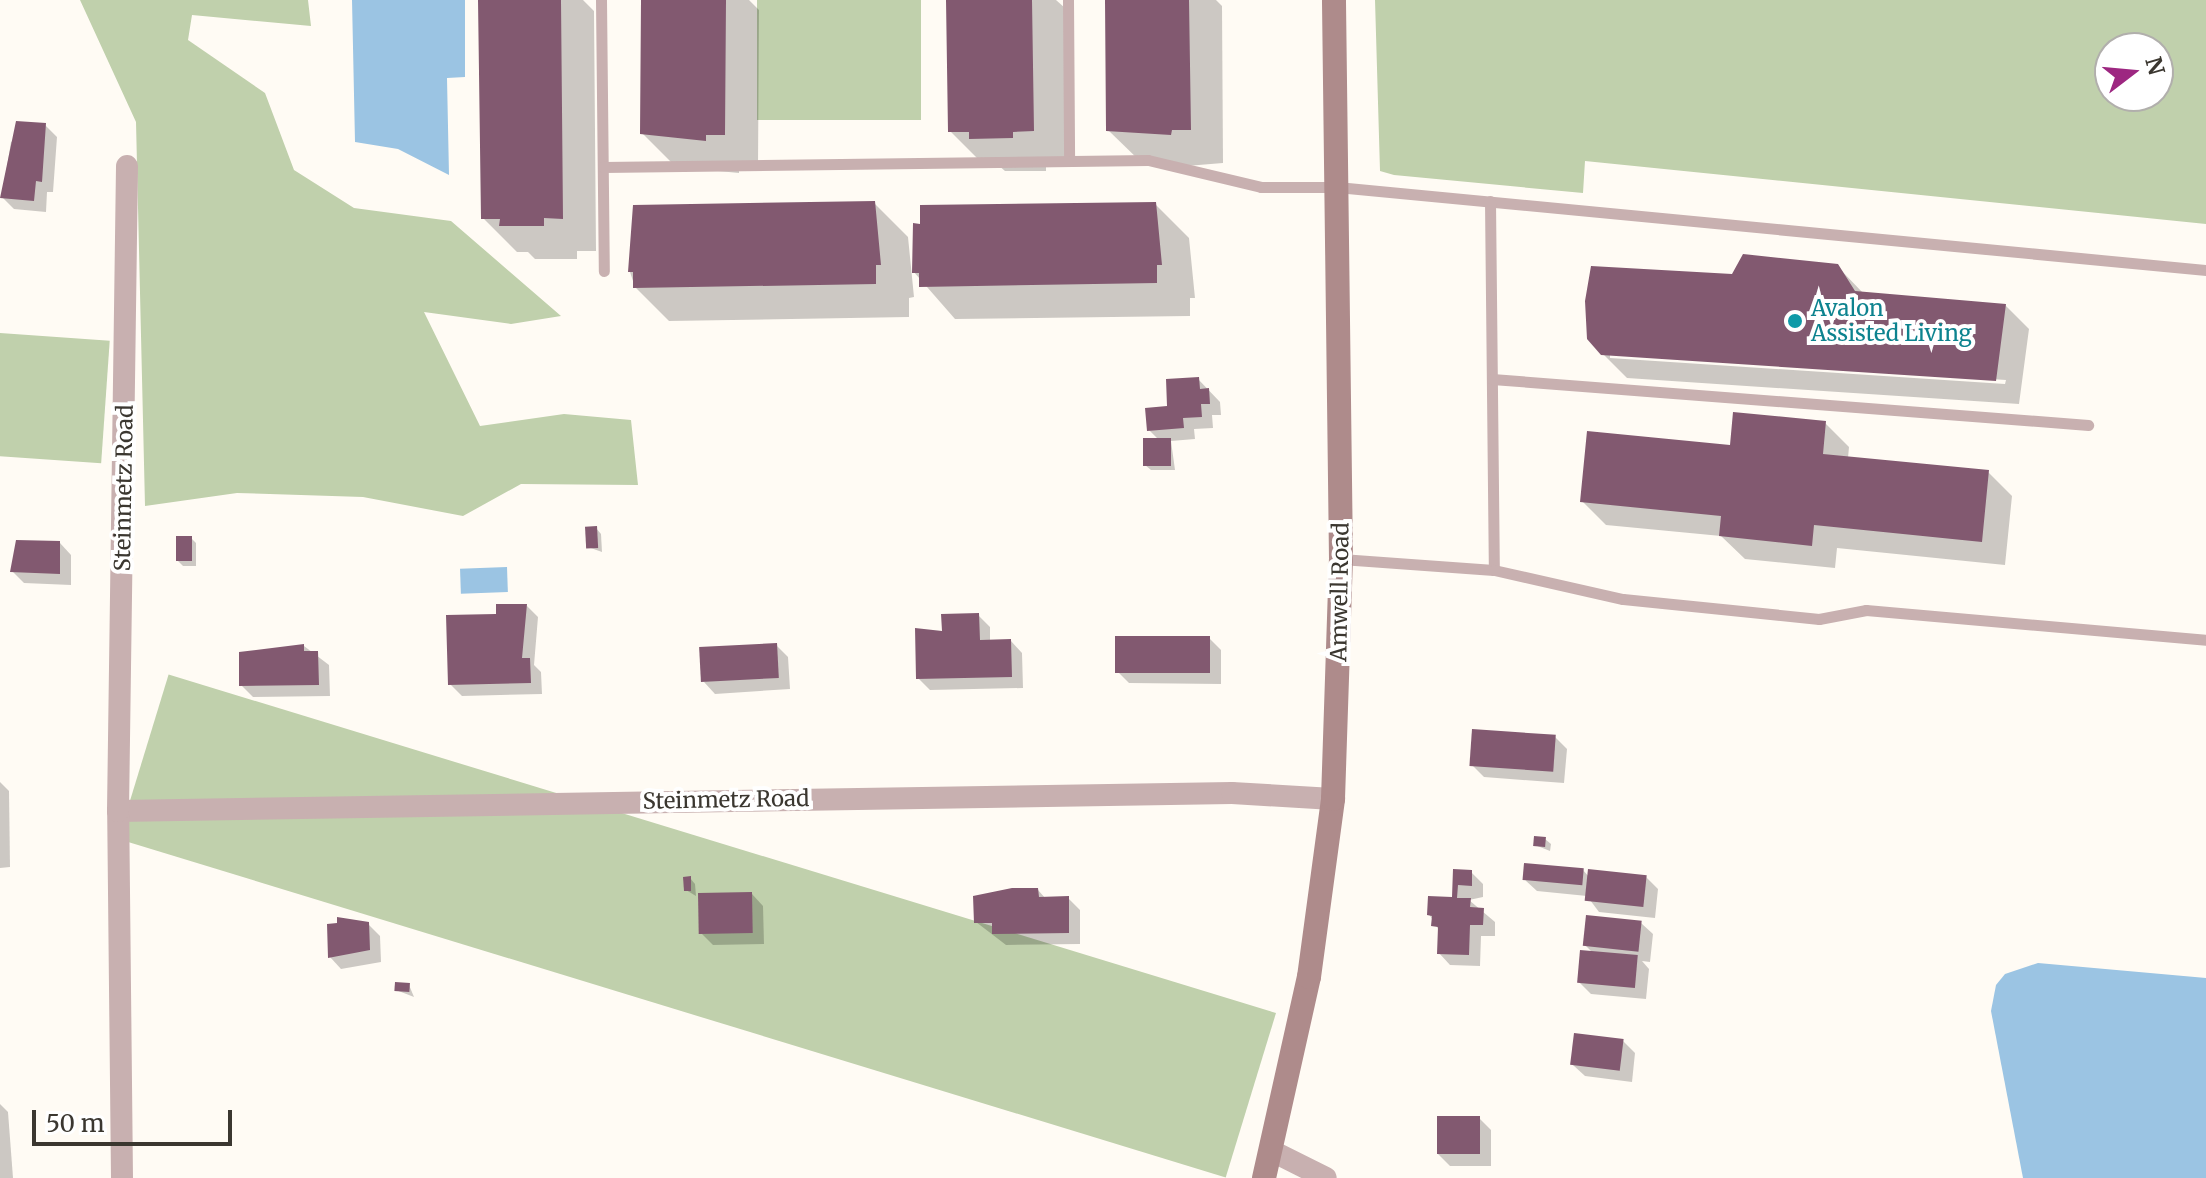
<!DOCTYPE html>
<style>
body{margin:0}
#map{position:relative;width:2206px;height:1178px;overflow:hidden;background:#fffbf4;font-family:Merriweather,serif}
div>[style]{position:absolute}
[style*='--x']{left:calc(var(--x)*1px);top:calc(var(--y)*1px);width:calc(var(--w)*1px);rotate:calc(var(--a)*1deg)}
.green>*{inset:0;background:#c0d0ac;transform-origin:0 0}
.water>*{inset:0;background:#9bc4e3;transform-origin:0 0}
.shadow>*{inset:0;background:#0003}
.building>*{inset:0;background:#825970;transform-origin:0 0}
.lane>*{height:11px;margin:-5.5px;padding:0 5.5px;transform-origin:5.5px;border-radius:5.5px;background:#c8b0b0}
.street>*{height:22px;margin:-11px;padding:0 11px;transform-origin:11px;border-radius:11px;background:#c8b0b0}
.secondary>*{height:24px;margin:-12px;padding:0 12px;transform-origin:12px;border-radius:12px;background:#ae8b8b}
.dots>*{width:22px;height:22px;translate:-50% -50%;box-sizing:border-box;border:4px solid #fff;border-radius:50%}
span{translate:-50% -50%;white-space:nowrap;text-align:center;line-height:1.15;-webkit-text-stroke:8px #fff;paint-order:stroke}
.culture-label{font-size:22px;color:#0d838f}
.left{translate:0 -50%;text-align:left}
.street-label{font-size:22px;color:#3b3730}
.north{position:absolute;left:2094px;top:32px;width:80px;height:80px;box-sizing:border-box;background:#fff;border:2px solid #b1afac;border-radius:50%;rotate:74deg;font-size:22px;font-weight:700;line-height:32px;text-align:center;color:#3b3730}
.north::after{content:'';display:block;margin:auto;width:28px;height:36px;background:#9d2781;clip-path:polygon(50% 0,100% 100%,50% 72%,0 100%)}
.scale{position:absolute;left:32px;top:1110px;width:200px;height:36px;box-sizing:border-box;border:4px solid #3b3730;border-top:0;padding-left:10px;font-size:24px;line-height:28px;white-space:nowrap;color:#3b3730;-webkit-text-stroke:6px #fff;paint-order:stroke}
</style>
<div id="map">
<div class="green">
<i style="clip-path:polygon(80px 0,308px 0,311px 26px,192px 15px,188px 40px,265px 93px,294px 170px,354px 208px,451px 221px,561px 316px,511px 324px,424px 312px,480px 426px,564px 414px,631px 420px,638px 485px,521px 484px,463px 516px,363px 497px,237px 493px,145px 506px,136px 122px)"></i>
<i style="left:757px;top:0;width:164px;height:120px"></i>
<i style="clip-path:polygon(evenodd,1375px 0,2206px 0,2206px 224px,1585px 161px,1583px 193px,1394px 175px,1380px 171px,1375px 0,2110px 48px,2158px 48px,2158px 96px,2110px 96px,2110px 48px)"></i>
<i style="left:0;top:333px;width:110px;height:123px;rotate:4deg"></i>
<i style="left:1276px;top:1013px;width:172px;height:1158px;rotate:107deg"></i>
</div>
<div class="water">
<i style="clip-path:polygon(352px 0,465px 0,465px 77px,447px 78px,449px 175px,398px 149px,355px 142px)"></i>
<i style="left:507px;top:567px;width:25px;height:47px;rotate:88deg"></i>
<i style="clip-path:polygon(2038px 963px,2206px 978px,2206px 1178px,2023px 1178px,1991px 1011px,1996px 985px,2005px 974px)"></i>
</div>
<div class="shadow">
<i style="clip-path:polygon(480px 0,583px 0,594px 11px,596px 251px,577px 251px,577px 259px,535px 259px,528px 252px,517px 252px,483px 218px)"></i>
<i style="clip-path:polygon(643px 0,749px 0,759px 10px,758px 168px,739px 167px,739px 173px,676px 167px,642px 133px)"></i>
<i style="clip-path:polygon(948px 0,1056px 0,1065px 8px,1067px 164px,1046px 164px,1046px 171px,1005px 171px,998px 165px,984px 165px,950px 131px)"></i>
<i style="clip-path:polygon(1107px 0,1216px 0,1222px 6px,1223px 163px,1162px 168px,1142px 163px,1108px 130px)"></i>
<i style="clip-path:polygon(45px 125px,57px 137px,53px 192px,47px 192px,46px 212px,14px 209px,2px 197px,11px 142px)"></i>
<i style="clip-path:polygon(874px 203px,908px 237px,914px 297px,909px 298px,909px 317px,669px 321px,635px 287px,630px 272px)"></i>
<i style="clip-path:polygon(1155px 204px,1189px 238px,1195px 298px,1190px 298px,1190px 316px,955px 319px,913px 271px)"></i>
<i style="clip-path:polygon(evenodd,1837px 266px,1864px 294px,2005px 305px,2029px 329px,2019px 404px,1627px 378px,1603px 354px,1837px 266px,1610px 354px,2006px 380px,2005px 384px,1610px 358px,1610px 354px)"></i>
<i style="clip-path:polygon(1198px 379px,1220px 402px,1221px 415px,1212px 415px,1213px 428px,1194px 429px,1195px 439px,1171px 441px,1175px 470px,1151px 470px,1145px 465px,1159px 440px,1149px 430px)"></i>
<i style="clip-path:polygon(1825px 423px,1849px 447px,1848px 458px,1988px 472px,2012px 496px,2005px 565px,1837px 548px,1835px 568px,1745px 559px,1721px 536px,1606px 525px,1582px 501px,1731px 448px)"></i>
<i style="clip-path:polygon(596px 528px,601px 534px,602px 552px,588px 547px)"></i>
<i style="clip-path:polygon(191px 538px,196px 543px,196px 566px,183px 566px,178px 561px)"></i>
<i style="clip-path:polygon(60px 543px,71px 555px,71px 585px,24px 583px,12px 571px)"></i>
<i style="clip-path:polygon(527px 606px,538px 617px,534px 665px,541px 672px,542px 694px,462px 696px,450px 684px,498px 615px)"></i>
<i style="clip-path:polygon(978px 615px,990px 627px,990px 642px,1011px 641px,1022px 653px,1023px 688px,930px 690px,918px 678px,944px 633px)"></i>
<i style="clip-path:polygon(1209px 638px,1221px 650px,1221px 684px,1129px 683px,1117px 671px)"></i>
<i style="clip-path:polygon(776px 645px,788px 657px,790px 689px,715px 694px,704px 682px)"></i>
<i style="clip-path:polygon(304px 646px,329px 665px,330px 696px,253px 697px,241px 685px)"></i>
<i style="clip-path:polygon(1555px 737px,1567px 749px,1564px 783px,1484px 777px,1472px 765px)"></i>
<i style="clip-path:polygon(0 782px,9px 791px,10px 867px,0 868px)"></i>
<i style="clip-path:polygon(1545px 839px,1551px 844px,1550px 851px,1535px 845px)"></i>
<i style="clip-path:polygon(1583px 870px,1589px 877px,1646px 877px,1658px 889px,1655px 918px,1599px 912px,1587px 896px,1537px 891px,1525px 880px)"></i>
<i style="clip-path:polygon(1455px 871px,1471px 872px,1483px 884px,1483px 897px,1469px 900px,1495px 922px,1495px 936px,1481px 936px,1480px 966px,1450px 965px,1439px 953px,1440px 932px,1429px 914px,1454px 899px)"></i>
<i style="clip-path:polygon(690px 878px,695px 884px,696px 896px,686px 890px)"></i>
<i style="clip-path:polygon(1038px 890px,1046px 899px,1068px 898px,1080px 910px,1080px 944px,1006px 945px,976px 922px)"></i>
<i style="clip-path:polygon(752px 894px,763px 906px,764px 944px,713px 945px,701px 933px)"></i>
<i style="clip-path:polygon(1641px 923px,1653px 934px,1650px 962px,1642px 961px,1649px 969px,1646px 999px,1591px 994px,1579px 982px,1593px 953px,1585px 945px)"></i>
<i style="clip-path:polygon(368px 924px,380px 936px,381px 962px,341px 969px,330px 957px)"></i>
<i style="clip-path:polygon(409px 985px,414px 997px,396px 990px)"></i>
<i style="clip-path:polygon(1623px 1041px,1635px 1053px,1632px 1082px,1585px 1076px,1573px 1065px)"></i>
<i style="clip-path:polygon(0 1104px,8px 1112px,13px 1178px,0 1178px)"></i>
<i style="clip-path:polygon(1479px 1118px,1491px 1130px,1491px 1166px,1450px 1166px,1438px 1154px)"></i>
</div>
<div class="building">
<i style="clip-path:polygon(478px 0,561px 0,563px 219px,544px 218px,544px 226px,499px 226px,500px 219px,481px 219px)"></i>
<i style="clip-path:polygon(641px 0,726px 0,725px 135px,706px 135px,706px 141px,640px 134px)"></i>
<i style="clip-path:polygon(946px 0,1032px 0,1034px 131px,1013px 132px,1013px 138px,969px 139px,969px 132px,948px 132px)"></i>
<i style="clip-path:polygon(1105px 0,1189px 0,1191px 130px,1172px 130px,1171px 135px,1106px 131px)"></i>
<i style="clip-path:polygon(16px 121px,46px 123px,42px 182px,36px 181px,34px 201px,0 198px)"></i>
<i style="clip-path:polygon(875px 201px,881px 265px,876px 265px,876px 284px,633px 288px,633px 272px,628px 272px,633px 205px)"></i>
<i style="clip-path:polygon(1156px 202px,1162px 265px,1157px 265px,1157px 283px,919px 287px,919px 273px,912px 273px,913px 223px,920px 224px,920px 205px)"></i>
<i style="clip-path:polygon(1743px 254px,1838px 264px,1855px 291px,2006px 304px,1996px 381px,1601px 355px,1587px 339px,1585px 301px,1591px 266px,1732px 274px)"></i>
<i style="clip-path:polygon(1199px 377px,1200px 389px,1209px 388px,1210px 404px,1201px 404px,1202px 417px,1183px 418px,1184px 428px,1147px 431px,1145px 408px,1167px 406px,1166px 379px)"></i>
<i style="clip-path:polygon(1733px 412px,1826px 421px,1823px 454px,1989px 470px,1982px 542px,1814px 525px,1812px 546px,1719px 536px,1721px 516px,1580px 502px,1587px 431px,1730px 445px)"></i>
<i style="left:1143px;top:438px;width:28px;height:28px"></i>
<i style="left:597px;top:526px;width:22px;height:12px;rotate:87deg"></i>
<i style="left:176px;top:536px;width:16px;height:25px"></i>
<i style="clip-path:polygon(16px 540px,60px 541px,60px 574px,10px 572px)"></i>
<i style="clip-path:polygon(496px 604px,527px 604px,522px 658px,530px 658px,531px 683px,448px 685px,446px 615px,496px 614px)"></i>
<i style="clip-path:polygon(979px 613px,980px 640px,1011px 639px,1012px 677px,916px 679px,915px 628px,942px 631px,941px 614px)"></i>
<i style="left:1210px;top:636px;width:37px;height:95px;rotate:90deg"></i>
<i style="left:777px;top:643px;width:35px;height:78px;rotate:87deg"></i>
<i style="clip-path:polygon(304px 644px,304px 651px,318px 651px,319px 685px,239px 686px,239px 652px)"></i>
<i style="left:1472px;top:729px;width:84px;height:37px;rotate:4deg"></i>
<i style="left:1534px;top:836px;width:12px;height:10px;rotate:5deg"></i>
<i style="left:1524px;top:863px;width:60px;height:17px;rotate:5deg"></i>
<i style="clip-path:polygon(1453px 869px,1472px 870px,1472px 886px,1458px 885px,1457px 898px,1471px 898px,1470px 907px,1484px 908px,1483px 925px,1470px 925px,1469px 955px,1437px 954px,1438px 927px,1431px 926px,1432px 916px,1427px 915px,1428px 896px,1452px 897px)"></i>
<i style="left:1588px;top:869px;width:59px;height:32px;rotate:6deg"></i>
<i style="clip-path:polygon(691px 876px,691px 891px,684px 891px,683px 877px)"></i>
<i style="clip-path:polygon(1012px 888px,1038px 888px,1039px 897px,1069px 896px,1069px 933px,992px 934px,992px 923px,974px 923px,973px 896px)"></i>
<i style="left:752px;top:892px;width:41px;height:54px;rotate:89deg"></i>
<i style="left:1586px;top:915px;width:56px;height:31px;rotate:6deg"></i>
<i style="clip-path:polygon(337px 917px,369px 922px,370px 950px,328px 958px,327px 924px,337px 923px)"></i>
<i style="left:1580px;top:950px;width:58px;height:33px;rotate:5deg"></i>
<i style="left:395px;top:982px;width:15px;height:9px;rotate:4deg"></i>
<i style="left:1574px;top:1033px;width:50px;height:32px;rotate:7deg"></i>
<i style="left:1437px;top:1116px;width:43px;height:38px"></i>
</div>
<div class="lane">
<i style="--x:601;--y:0;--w:271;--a:89.4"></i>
<i style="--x:1068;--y:0;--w:161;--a:89.6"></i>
<i style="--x:603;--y:167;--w:545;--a:-0.74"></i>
<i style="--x:1148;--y:160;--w:116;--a:13.4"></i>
<i style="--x:1261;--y:187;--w:76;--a:0"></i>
<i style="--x:1337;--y:187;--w:873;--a:5.46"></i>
<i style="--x:1490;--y:201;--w:369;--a:89.4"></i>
<i style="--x:1492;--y:379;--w:598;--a:4.41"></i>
<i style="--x:1341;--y:559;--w:153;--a:4.1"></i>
<i style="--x:1494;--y:570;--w:132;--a:12.7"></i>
<i style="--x:1623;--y:599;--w:197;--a:5.8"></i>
<i style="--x:1819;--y:619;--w:48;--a:-10.8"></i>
<i style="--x:1866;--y:610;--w:341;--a:5"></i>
</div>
<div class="street">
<i style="--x:118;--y:811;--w:1114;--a:-0.93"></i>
<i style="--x:1232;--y:793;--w:101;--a:3.4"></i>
<i style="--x:1272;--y:1151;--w:60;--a:26.6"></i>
<i style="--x:122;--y:1178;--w:367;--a:-90.6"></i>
<i style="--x:118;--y:811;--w:645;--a:-89.2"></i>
</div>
<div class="secondary">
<i style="--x:1264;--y:1178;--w:206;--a:-77.4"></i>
<i style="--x:1309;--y:977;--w:180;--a:-82.3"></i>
<i style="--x:1333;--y:799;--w:240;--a:-88.1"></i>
<i style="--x:1341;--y:559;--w:559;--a:-90.72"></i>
</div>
<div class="dots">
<i style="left:1795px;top:321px;background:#0f9aa8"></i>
</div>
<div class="culture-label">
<span class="left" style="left:1811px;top:321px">Avalon<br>Assisted Living</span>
</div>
<div class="street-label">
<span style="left:124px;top:488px;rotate:-89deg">Steinmetz Road</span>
<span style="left:1340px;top:592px;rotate:-89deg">Amwell Road</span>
<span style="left:726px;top:800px;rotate:-1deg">Steinmetz Road</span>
</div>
<div class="north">N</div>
<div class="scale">50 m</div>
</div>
